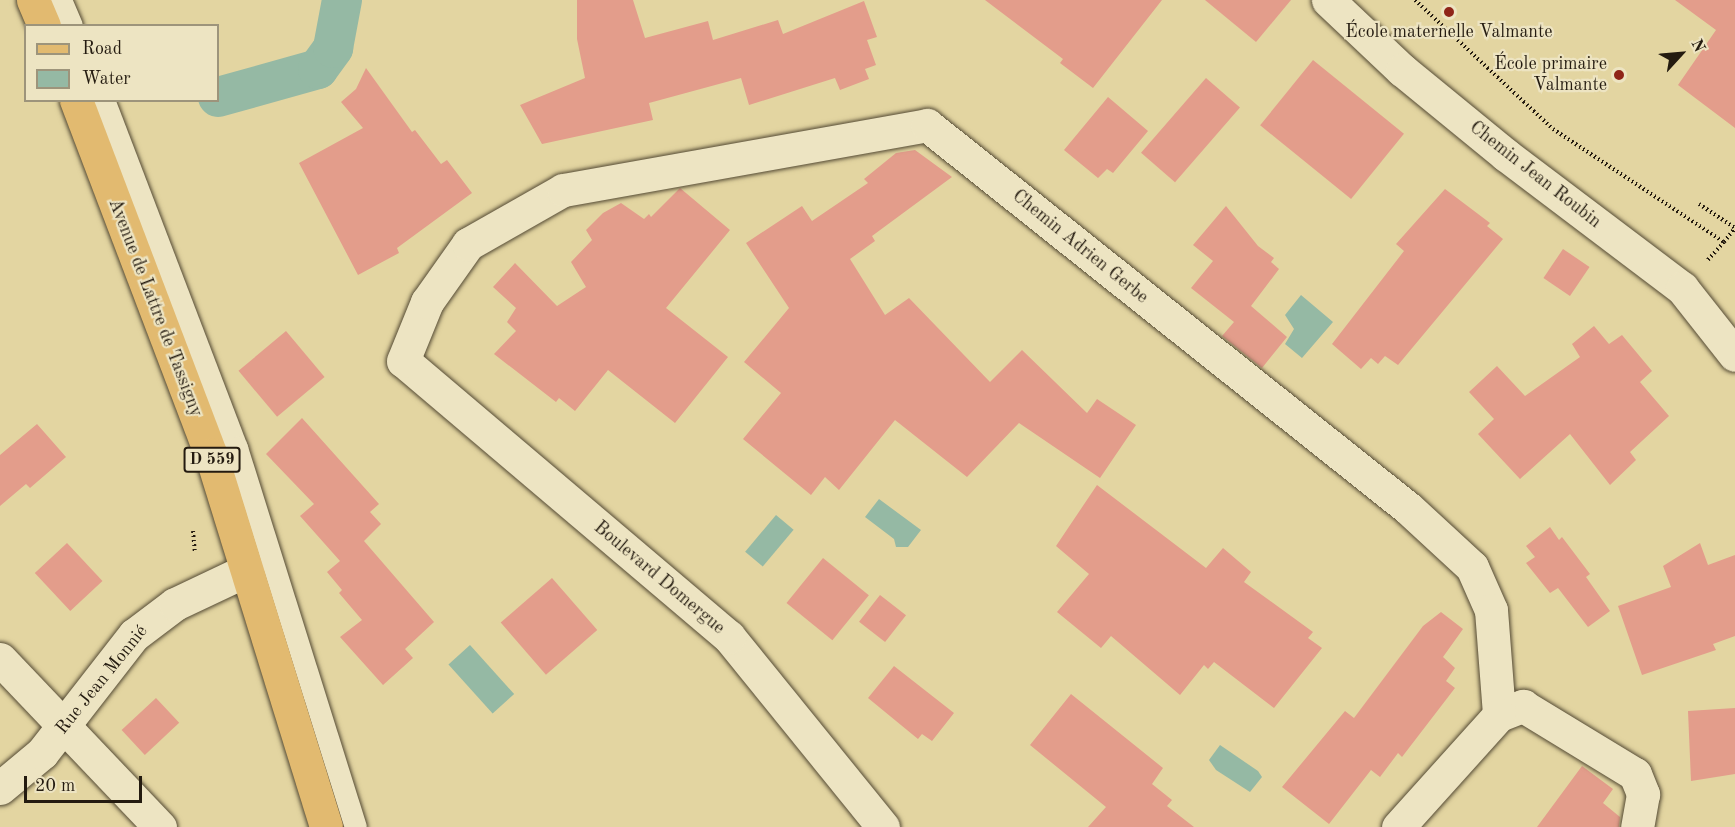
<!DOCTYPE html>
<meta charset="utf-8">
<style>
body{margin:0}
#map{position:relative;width:1735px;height:827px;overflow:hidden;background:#e3d5a1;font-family:"Old Standard TT",serif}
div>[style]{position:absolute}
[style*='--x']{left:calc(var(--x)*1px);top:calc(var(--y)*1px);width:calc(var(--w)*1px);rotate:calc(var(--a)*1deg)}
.water>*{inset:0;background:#95b9a4;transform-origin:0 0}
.canal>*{height:40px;margin:-20px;padding:0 20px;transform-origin:20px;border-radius:20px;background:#95b9a4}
.building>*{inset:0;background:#e39d8b;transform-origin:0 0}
.path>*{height:4px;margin-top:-2px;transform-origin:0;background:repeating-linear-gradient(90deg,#241b10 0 1.5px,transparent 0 4.5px)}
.roads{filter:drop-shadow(0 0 2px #544a34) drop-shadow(0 0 2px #544a34)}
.lane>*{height:22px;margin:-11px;padding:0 11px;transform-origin:11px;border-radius:11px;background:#ede4c2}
.street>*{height:33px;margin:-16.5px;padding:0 16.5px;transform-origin:16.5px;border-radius:16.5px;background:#ede4c2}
.primary>*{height:33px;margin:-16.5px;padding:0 16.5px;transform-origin:16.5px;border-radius:16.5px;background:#e2ba70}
.dots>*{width:16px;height:16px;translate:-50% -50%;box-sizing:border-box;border:3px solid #ede4c2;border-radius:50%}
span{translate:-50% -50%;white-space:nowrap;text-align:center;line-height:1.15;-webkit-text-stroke:4.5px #ede4c2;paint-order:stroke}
.shield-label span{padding:2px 4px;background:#ede4c2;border:2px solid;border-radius:4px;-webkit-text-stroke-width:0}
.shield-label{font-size:16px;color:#241b10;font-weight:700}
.poi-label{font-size:18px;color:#241b10}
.right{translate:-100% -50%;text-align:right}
.street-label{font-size:18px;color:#241b10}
.legend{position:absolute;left:24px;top:24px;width:195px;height:78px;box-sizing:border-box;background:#ede4c2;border:2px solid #9d947b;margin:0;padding:8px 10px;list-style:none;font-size:18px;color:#241b10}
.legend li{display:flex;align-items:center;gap:12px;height:30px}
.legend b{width:30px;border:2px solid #9d947b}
.north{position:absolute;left:1651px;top:24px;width:60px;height:60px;-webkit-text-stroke:4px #ede4c2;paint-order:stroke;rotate:64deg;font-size:16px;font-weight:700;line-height:24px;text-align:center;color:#241b10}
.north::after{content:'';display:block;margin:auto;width:21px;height:27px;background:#241b10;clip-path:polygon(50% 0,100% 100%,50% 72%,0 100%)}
.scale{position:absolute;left:24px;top:776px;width:118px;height:27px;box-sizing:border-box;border:3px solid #241b10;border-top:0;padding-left:8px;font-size:18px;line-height:21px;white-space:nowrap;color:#241b10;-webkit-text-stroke:4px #ede4c2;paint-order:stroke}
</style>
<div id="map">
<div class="water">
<i style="clip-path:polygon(1301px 295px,1333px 322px,1302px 358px,1285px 344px,1294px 329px,1285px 315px)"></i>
<i style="clip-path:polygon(879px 499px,921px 530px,908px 547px,896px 547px,894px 539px,865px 517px)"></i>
<i style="left:776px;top:515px;width:23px;height:48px;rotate:40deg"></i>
<i style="left:470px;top:645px;width:66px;height:29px;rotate:48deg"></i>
<i style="clip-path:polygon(1220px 745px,1258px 771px,1262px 777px,1250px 792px,1216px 770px,1209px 760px)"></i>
</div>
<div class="canal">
<i style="--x:218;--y:97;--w:104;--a:-15.6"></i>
<i style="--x:318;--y:69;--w:26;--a:-54"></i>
<i style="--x:333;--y:48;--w:49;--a:-79.4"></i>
</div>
<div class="building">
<i style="clip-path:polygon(577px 0,633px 0,645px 38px,708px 21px,713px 40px,778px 20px,783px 34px,864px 1px,877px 37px,867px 40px,876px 65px,865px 69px,869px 79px,840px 90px,835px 78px,749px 105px,741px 78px,649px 103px,653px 120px,542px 144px,520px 105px,585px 78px,577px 39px)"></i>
<i style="clip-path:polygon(985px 0,1162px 0,1093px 88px,1060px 63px,1063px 59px)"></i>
<i style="clip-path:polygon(1205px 0,1291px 0,1256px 42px)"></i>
<i style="clip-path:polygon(1675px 0,1735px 0,1735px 128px,1678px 85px,1716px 30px)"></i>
<i style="left:1313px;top:60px;width:117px;height:84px;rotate:39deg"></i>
<i style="clip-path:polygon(366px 68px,412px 132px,415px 130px,441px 164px,447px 160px,472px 193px,397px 248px,399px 253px,358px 275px,299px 163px,363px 128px,341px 102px,356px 89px)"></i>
<i style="left:1206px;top:78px;width:45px;height:99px;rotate:41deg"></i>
<i style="clip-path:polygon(1108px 97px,1148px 131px,1113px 173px,1107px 169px,1098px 178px,1064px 150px)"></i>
<i style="clip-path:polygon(915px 150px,952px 177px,872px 236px,875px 241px,850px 259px,885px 315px,909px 298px,990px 382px,1022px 350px,1087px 413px,1097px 399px,1136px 425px,1100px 478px,1019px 423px,967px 477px,895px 420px,839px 490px,825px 477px,811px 495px,743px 439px,781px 393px,744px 362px,789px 308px,746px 243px,802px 206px,812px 221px,868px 183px,864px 179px,896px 153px)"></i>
<i style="clip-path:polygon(680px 188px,730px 230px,666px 308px,728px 357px,675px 423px,608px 370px,575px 411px,559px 398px,556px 402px,494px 354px,516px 331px,507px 322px,516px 308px,493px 287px,515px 263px,557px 306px,586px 287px,571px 262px,592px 240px,586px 230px,603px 213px,621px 203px,644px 219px,649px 214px,651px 217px)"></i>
<i style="clip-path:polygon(1445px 189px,1490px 223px,1487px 226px,1503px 239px,1398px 365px,1385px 356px,1378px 364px,1371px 358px,1361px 369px,1332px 344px,1404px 251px,1396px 244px)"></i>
<i style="clip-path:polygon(1226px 206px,1258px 246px,1274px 258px,1271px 262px,1279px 269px,1251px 306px,1287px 337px,1262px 368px,1222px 336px,1234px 322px,1191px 288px,1213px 261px,1193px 245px)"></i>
<i style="left:1563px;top:249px;width:32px;height:35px;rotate:34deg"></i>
<i style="clip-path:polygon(1594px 326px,1609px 344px,1622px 335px,1652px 371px,1640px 382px,1669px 416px,1630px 452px,1636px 460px,1610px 485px,1570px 434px,1520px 479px,1478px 434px,1494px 419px,1469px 392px,1497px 366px,1525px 396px,1580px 357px,1572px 344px)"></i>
<i style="left:286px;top:331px;width:60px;height:62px;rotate:50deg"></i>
<i style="clip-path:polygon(302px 418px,379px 504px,370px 512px,381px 524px,364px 541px,434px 622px,405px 649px,413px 658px,383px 685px,340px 637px,362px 620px,339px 593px,342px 590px,327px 572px,340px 561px,300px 516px,314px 504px,266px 454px)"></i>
<i style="clip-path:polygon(37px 424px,66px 457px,30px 488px,26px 484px,0 506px,0 455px)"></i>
<i style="clip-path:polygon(1097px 485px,1206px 568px,1223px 548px,1251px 572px,1244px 582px,1313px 632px,1308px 638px,1322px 648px,1274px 708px,1214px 662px,1208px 669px,1204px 665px,1180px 695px,1111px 636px,1101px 648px,1057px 612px,1089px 574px,1056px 546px)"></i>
<i style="clip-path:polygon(1550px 527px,1559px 540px,1562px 537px,1590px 574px,1586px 577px,1610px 611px,1588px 627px,1558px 588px,1550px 593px,1526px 563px,1535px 557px,1526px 546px)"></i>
<i style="left:67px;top:543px;width:52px;height:44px;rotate:47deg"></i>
<i style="clip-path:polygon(1700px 543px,1708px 565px,1735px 555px,1735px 636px,1713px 644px,1716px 650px,1642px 675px,1618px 606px,1671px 587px,1663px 566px)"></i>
<i style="left:823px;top:558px;width:59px;height:58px;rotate:39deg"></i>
<i style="left:552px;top:578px;width:69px;height:68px;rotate:49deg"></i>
<i style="left:880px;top:595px;width:33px;height:34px;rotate:38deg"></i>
<i style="clip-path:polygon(1441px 612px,1463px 629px,1443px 657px,1455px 668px,1446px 681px,1455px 688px,1402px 757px,1398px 753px,1380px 777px,1371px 770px,1329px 824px,1282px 787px,1345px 711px,1354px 718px,1423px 626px)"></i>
<i style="clip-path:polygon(894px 666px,954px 713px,932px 741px,922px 734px,918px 739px,868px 698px)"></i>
<i style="clip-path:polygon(1071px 694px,1163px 768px,1152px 784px,1172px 800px,1167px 806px,1194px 827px,1088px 827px,1106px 807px,1030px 745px)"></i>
<i style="left:156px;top:698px;width:34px;height:47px;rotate:47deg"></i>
<i style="clip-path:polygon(1735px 708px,1735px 774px,1691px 781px,1688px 711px)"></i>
<i style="clip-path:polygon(1582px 766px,1613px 789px,1603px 803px,1620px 817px,1619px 827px,1537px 827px)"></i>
</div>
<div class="path">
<i style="--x:1415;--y:0;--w:189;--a:43.1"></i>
<i style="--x:1553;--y:129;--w:205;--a:33.5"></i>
<i style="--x:1724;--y:242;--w:25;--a:132"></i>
<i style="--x:1699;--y:204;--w:43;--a:33.7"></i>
<i style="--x:1724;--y:242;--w:18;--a:-52"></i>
<i style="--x:193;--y:531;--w:22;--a:85"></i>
</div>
<div class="roads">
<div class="lane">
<i style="--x:61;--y:0;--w:28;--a:67"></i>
<i style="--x:104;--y:100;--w:373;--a:69.1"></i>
<i style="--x:237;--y:448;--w:397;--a:72.6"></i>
</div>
<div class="street">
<i style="--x:1328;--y:0;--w:102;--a:43.4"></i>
<i style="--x:1402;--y:70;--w:134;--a:39.3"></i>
<i style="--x:1506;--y:155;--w:221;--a:37.1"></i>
<i style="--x:1682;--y:288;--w:85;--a:51.7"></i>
<i style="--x:0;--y:659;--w:232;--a:46.4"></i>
<i style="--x:1499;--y:715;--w:26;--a:-21"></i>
<i style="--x:1523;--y:706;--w:131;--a:31.3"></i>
<i style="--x:1635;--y:774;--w:22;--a:68"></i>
<i style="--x:1643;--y:794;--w:34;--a:100"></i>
<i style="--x:0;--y:788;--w:55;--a:-39.8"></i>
<i style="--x:42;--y:753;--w:150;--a:-52.1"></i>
<i style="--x:134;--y:635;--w:51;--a:-37.1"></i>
<i style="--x:175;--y:604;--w:80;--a:-25.3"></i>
<i style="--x:883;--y:827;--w:245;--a:-129"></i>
<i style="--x:729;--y:637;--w:427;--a:-139.7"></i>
<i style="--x:403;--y:361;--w:64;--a:-67.9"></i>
<i style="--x:427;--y:302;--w:71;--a:-54.7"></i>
<i style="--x:468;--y:244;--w:109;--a:-29.6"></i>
<i style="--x:563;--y:190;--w:370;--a:-10.1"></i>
<i style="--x:927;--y:125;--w:615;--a:38.53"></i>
<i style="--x:1408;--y:508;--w:87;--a:42.7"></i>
<i style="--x:1472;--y:567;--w:47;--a:66.2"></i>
<i style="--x:1491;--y:610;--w:105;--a:85.6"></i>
<i style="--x:1499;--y:715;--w:151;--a:132"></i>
</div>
<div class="primary">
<i style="--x:33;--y:0;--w:28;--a:67"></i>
<i style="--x:76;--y:100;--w:380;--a:69.2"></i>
<i style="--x:211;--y:455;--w:389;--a:72.8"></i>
</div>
</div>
<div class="dots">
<i style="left:1449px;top:12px;background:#8f2418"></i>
<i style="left:1619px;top:75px;background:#8f2418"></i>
</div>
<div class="shield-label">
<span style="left:212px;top:460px">D 559</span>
</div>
<div class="poi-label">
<span style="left:1449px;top:32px">École maternelle Valmante</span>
<span class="right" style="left:1607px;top:75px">École primaire<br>Valmante</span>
</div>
<div class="street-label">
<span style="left:1535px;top:175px;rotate:38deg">Chemin Jean Roubin</span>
<span style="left:1080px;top:247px;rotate:39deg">Chemin Adrien Gerbe</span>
<span style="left:155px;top:308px;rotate:69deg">Avenue de Lattre de Tassigny</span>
<span style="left:659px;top:578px;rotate:40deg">Boulevard Domergue</span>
<span style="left:102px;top:680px;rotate:-51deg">Rue Jean Monnié</span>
</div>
<ul class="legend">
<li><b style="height:8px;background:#e2ba70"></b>Road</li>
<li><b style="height:16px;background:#95b9a4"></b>Water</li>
</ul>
<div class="north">N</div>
<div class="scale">20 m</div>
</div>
